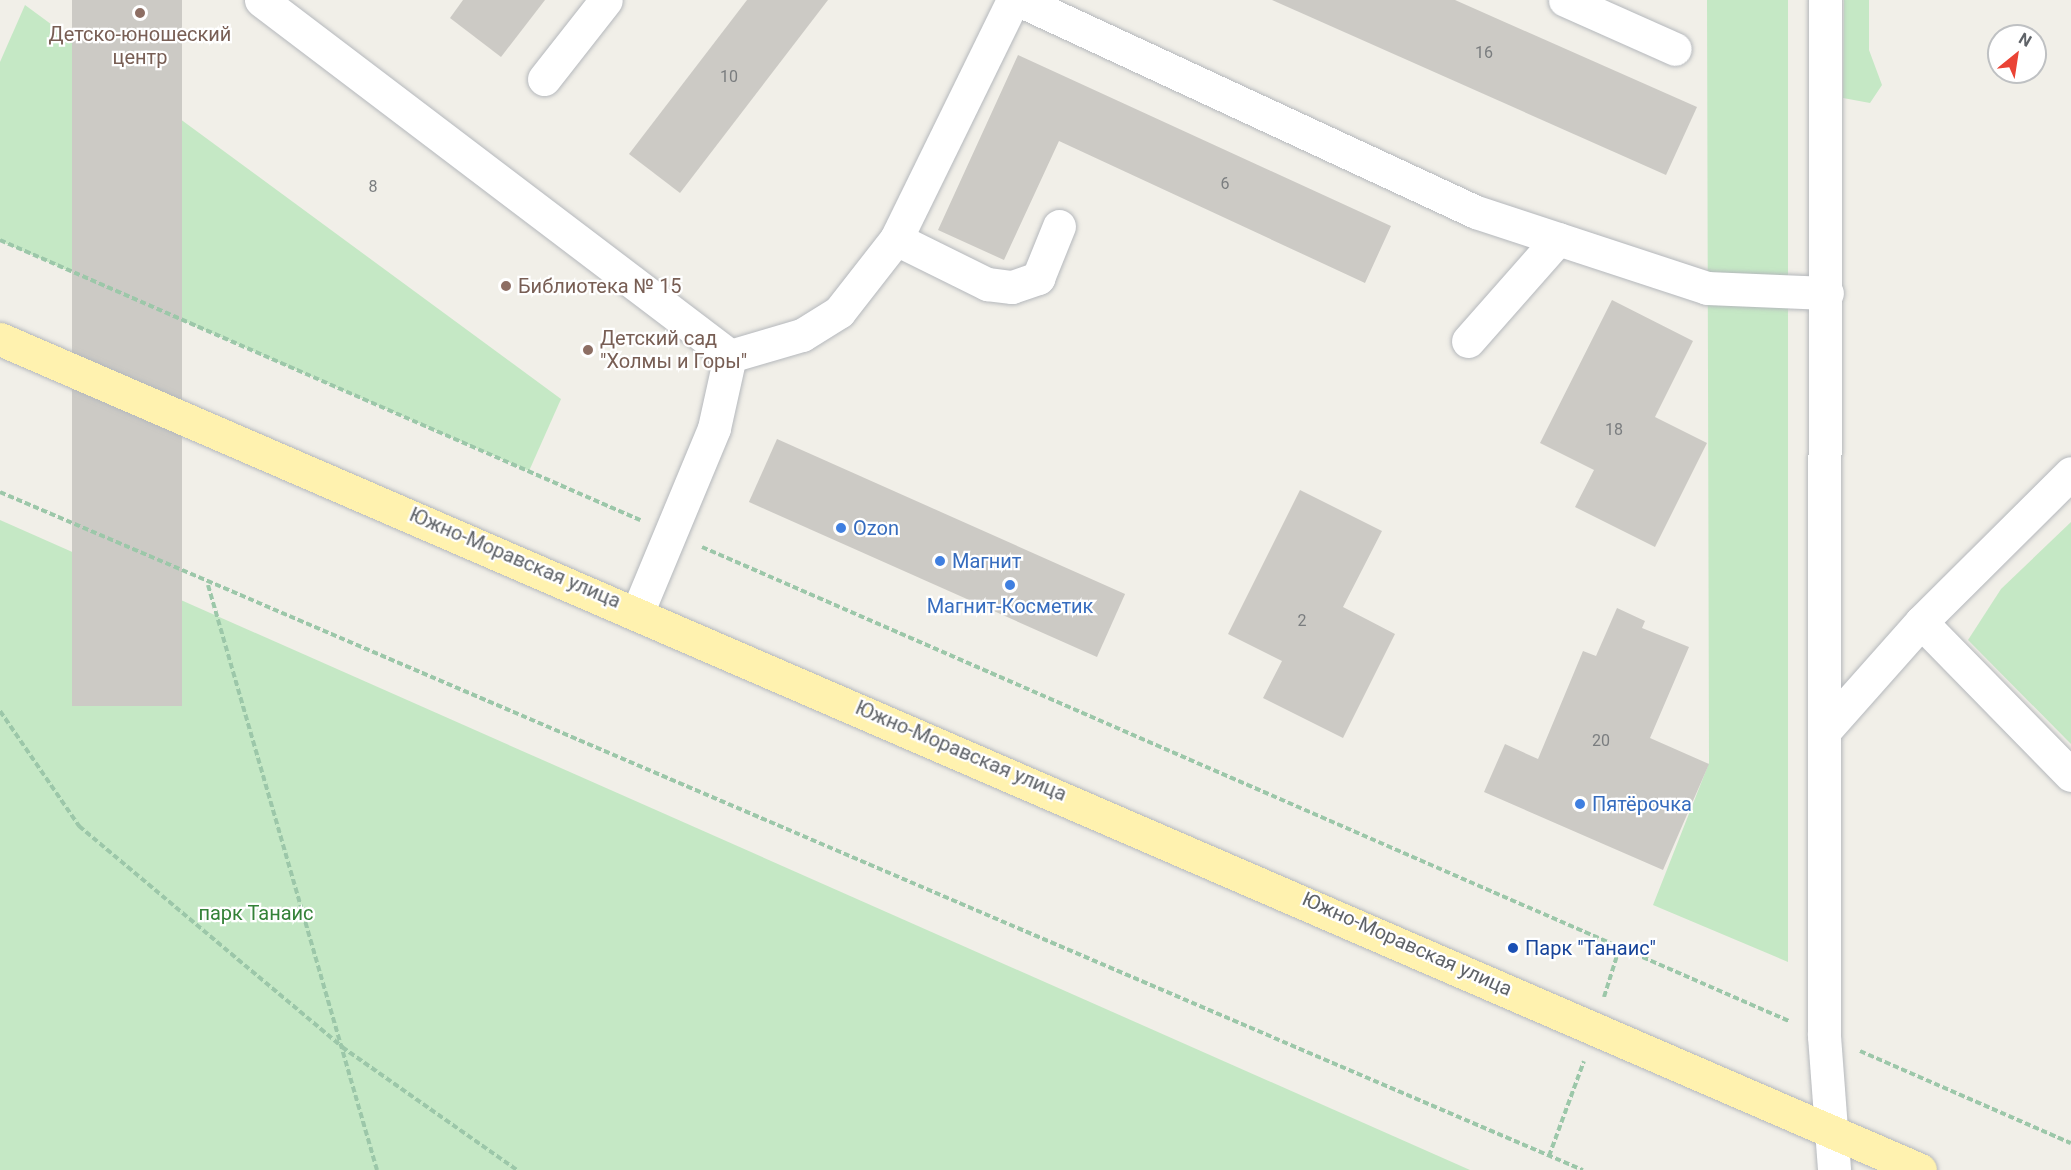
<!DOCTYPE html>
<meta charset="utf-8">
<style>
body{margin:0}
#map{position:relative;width:2071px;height:1170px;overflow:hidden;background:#f1efe8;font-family:Roboto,sans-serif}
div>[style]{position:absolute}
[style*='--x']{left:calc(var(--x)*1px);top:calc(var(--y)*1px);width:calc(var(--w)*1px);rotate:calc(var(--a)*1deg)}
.green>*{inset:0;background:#c5e8c5}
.building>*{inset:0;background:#cccac5;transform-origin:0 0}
.path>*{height:4px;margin-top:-2px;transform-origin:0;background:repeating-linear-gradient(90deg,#9cc7a9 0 6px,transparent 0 9px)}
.roads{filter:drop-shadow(0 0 2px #b5b8bc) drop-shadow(0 0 2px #b5b8bc)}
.minor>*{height:33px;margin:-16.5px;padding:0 16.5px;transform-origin:16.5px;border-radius:16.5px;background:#fff}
.major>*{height:33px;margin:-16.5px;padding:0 16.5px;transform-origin:16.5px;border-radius:16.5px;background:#fff2af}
.dots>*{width:16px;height:16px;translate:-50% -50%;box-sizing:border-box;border:3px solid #fff;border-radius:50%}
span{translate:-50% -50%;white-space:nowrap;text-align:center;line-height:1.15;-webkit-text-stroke:4.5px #fff;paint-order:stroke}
.number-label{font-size:16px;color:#7a7d7f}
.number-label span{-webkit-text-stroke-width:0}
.education-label{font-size:20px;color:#785e54}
.left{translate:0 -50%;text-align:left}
.shop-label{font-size:20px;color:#366cbe}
.street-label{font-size:20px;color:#5f6368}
.park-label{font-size:20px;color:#348238}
.transit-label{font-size:20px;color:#164399}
.north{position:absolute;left:1987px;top:24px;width:60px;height:60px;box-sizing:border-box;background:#fff;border:2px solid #bfc1c3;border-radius:50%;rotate:30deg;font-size:16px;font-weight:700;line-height:24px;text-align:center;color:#5f6368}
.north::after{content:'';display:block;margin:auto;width:21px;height:27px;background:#ea4335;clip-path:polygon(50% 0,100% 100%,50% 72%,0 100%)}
</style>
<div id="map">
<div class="green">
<i style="clip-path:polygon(1707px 0,1788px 0,1788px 962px,1653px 905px,1709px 763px)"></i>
<i style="clip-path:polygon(1844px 0,1869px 0,1869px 50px,1882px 85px,1870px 103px,1843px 98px)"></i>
<i style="clip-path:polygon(25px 5px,561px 399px,529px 471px,0 241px,0 62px)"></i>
<i style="clip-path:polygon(0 520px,1470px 1170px,0 1170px)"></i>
<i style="clip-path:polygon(2071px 522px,2071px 744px,1968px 640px,2001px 589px)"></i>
</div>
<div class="building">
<i style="left:72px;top:0;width:110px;height:706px"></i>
<i style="clip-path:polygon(463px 0,545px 0,501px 57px,450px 18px)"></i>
<i style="clip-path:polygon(747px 0,828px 0,680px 193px,629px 154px)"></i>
<i style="clip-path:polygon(1272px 0,1455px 0,1697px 107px,1666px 175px)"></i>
<i style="clip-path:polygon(1018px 55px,1391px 226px,1365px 283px,1059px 141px,1004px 260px,938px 230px)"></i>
<i style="clip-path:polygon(1612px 300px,1693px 341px,1655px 417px,1707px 443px,1655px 547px,1575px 507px,1594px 470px,1540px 443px)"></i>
<i style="left:777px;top:439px;width:381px;height:69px;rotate:24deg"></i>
<i style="clip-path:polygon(1300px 490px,1382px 531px,1343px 607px,1395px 634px,1343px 738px,1263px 698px,1282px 661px,1228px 634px)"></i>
<i style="clip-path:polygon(1617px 608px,1645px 621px,1642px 628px,1689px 647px,1650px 738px,1709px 764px,1663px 870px,1484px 792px,1505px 744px,1538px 759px,1583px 651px,1596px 656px)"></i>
</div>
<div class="path">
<i style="--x:0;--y:240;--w:699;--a:23.63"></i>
<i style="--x:0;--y:492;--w:1722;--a:23.19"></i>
<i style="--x:702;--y:547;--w:1186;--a:23.56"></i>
<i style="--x:208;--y:585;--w:609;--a:73.89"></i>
<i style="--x:0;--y:711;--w:140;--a:55.5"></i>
<i style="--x:79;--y:826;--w:344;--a:40"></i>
<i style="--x:342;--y:1047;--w:214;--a:35.1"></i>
<i style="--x:1604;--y:997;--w:50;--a:-72.6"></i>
<i style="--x:1860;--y:1051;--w:230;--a:23.6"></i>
<i style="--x:1549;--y:1156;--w:101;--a:-69.8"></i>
</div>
<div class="roads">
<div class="minor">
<i style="--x:261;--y:0;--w:589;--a:37.2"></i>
<i style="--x:1019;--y:0;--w:504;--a:24.89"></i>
<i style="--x:1476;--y:212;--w:243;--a:18.2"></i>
<i style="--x:1707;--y:288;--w:120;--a:2.4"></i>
<i style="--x:1565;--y:0;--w:120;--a:24"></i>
<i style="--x:1825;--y:0;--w:1036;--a:90.06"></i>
<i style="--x:1824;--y:1036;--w:134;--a:85.7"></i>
<i style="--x:544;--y:79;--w:100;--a:-51.9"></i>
<i style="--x:896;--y:239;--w:102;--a:26.3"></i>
<i style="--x:987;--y:284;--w:25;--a:7"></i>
<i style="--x:1012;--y:287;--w:28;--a:-19"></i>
<i style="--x:1038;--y:278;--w:56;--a:-68"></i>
<i style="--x:1468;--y:341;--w:136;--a:-48.6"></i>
<i style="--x:638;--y:611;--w:198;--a:-67.4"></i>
<i style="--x:714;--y:428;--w:74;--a:-77.5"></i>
<i style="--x:730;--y:356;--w:75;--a:-16.3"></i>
<i style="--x:802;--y:335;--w:44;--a:-31.9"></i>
<i style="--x:839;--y:312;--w:93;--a:-52"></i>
<i style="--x:896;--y:239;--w:266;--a:-63.9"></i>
<i style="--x:1921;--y:622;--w:214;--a:45.6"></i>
<i style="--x:1827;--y:728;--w:142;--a:-48.4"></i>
<i style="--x:1921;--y:622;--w:211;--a:-44.8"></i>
</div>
<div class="major">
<i style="--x:0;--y:339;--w:2092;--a:23.4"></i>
</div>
</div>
<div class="dots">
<i style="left:140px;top:13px;background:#8d6e63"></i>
<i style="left:506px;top:286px;background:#8d6e63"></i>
<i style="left:588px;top:350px;background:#8d6e63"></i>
<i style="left:841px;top:528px;background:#3f7fe0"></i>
<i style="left:940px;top:561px;background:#3f7fe0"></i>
<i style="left:1010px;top:585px;background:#3f7fe0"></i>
<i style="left:1580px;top:804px;background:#3f7fe0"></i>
<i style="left:1513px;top:948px;background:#1a4fb4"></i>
</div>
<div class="number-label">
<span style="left:1484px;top:53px">16</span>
<span style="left:729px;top:77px">10</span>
<span style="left:1225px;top:184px">6</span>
<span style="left:373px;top:187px">8</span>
<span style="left:1614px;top:430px">18</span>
<span style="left:1302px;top:621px">2</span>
<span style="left:1601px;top:741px">20</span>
</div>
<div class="education-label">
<span style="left:140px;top:46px">Детско-юношеский<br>центр</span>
<span class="left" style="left:518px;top:286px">Библиотека № 15</span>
<span class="left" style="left:600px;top:350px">Детский сад<br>"Холмы и Горы"</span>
</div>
<div class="shop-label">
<span class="left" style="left:853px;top:528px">Ozon</span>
<span class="left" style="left:952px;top:561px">Магнит</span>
<span style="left:1010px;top:606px">Магнит-Косметик</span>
<span class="left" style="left:1592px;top:804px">Пятёрочка</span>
</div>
<div class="street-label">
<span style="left:515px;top:558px;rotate:23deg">Южно-Моравская улица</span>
<span style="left:961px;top:751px;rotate:23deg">Южно-Моравская улица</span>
<span style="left:1407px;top:944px;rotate:24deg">Южно-Моравская улица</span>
</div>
<div class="park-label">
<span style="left:256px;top:913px">парк Танаис</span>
</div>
<div class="transit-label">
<span class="left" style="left:1525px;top:948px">Парк "Танаис"</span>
</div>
<div class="north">N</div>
</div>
